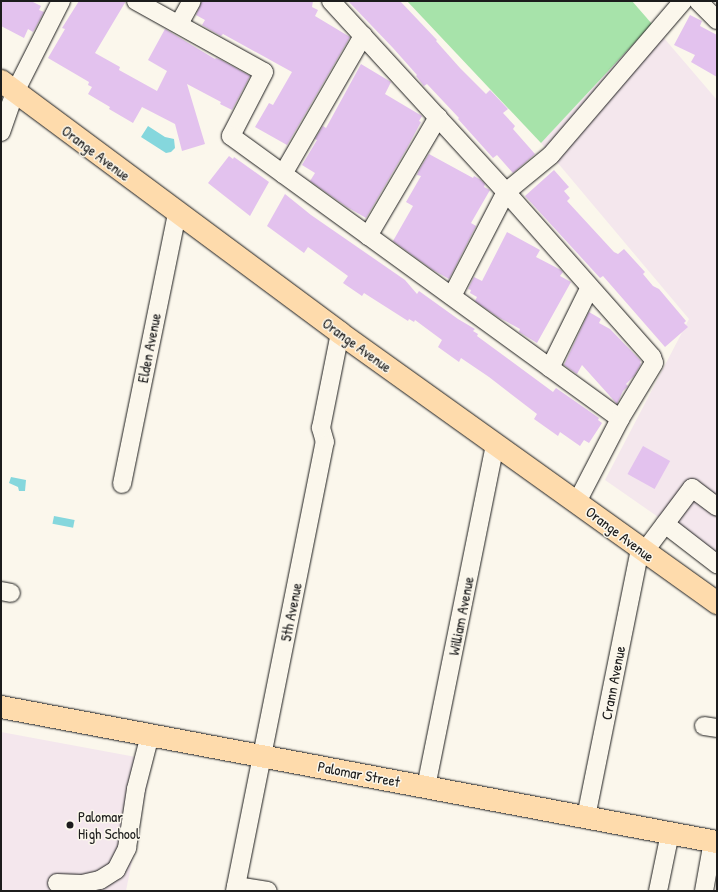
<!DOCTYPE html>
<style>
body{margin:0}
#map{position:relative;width:718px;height:892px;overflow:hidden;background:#fbf7ec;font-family:"Patrick Hand",sans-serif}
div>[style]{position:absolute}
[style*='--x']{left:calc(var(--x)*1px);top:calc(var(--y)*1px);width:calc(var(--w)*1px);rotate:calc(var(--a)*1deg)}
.built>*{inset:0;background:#f4e7ed}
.green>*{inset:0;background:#a7e3aa}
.water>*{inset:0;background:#85d7dd;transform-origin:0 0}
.building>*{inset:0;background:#e3c2ee;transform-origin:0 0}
.roads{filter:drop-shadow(0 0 1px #1c1c1c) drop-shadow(0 0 1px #1c1c1c)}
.minor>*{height:18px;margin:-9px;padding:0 9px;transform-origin:9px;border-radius:9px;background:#fbf7ec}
.major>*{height:22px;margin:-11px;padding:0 11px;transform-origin:11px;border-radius:11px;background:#fedbac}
.dots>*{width:11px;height:11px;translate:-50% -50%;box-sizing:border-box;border:2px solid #fbf7ec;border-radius:50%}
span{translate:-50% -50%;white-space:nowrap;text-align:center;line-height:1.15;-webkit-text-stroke:3px #fbf7ec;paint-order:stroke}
.street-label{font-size:15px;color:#1c1c1c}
.poi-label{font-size:15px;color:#1c1c1c}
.left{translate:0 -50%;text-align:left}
.frame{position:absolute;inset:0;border:2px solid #1c1c1c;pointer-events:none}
</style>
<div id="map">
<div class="built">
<i style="clip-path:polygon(652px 24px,717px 100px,717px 558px,605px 480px,689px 319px,541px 143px)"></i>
<i style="clip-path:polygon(1px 732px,152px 760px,126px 891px,1px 891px)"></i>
</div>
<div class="green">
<i style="clip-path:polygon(407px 1px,632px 1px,652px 24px,541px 143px)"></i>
</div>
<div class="water">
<i style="clip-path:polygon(148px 126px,165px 137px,174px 139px,175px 148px,171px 152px,166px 153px,141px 137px)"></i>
<i style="clip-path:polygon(11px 477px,26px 480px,25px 491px,19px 491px,18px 487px,9px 483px)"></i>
<i style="left:54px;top:516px;width:21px;height:8px;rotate:11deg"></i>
</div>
<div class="building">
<i style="clip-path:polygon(1px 1px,31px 1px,41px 6px,39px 10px,44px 12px,33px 32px,28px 29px,24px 38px,1px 26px)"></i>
<i style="clip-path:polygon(79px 1px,126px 1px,95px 53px,120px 67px,119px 70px,157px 91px,167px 71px,148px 60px,165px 29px,215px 59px,216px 58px,221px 60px,250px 76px,232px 110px,220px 104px,221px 102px,187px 84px,205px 144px,182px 151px,175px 124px,142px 107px,133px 123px,109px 109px,110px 107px,88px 94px,92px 87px,88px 85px,89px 82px,48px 58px,65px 29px,62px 28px)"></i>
<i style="clip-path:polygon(202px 1px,313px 1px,312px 7px,318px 10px,315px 16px,350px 37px,287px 145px,255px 127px,269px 103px,273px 105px,292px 72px,223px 34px,221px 36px,202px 25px,205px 20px,196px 15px)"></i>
<i style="clip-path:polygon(348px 1px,400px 1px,437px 40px,436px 41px,460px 68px,486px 94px,490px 90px,508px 109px,503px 113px,515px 126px,513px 129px,535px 154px,513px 173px,497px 155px,493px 158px,458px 119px,459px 118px,427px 84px,424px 86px,416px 76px,417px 75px,393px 48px)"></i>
<i style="clip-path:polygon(690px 15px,702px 21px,700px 26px,717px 35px,717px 77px,691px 62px,695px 55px,674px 45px)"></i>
<i style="clip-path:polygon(361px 64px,391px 82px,385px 94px,422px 116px,419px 121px,421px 122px,407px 148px,366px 218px,347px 207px,310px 181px,315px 173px,302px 165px,317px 140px,315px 139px,323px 126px,326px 128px)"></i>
<i style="clip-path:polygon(429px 154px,473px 178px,474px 176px,481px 180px,485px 184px,484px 187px,490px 190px,471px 223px,476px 226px,449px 279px,433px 270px,393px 241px,413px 206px,406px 202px,421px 176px,417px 175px,419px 170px)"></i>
<i style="clip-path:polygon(229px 156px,233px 159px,234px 157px,269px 182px,250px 216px,208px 183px)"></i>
<i style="clip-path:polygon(554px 170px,569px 187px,564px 191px,570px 198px,567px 201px,614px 252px,618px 254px,624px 249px,645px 272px,643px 274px,653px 286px,659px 289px,686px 321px,684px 323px,688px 327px,665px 347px,603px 276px,600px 278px,525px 196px)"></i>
<i style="clip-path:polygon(285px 194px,311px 215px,405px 280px,417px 294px,419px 291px,458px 319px,475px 329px,473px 331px,478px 334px,477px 336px,553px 392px,556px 388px,599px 418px,598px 420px,602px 423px,589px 443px,584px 440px,580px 446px,560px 432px,558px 436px,534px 419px,537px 414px,489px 377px,461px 358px,459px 362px,438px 347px,442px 340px,415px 320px,414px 322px,409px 319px,408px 321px,364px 293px,362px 296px,343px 283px,348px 276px,308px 247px,304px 253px,267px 226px)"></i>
<i style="clip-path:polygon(507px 232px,540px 250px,536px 257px,561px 270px,563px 272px,560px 276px,571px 282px,537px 343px,519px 332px,520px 329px,498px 317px,475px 301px,477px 297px,470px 293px,471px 290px,468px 289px,474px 277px,482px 281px)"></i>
<i style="clip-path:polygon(589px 312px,601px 319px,599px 323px,610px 329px,641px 361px,640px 362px,641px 364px,634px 376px,626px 384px,628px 386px,623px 391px,617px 404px,582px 365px,577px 374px,564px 365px)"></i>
<i style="left:643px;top:446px;width:31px;height:32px;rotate:29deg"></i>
</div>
<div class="roads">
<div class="minor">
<i style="--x:136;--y:1;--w:146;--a:29"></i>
<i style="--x:264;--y:72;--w:72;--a:117.3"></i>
<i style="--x:231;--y:136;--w:481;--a:36"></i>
<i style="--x:331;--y:1;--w:259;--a:47.5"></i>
<i style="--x:506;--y:192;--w:220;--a:48.5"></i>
<i style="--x:652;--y:357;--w:6;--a:72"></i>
<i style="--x:654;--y:363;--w:66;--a:121.3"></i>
<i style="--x:620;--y:419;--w:93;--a:117.4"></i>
<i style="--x:698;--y:1;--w:27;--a:45"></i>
<i style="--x:179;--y:24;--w:26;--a:-61"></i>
<i style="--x:1;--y:132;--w:42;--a:-70.7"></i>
<i style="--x:15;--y:92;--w:102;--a:-63.2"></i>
<i style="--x:283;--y:174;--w:160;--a:-59.9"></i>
<i style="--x:368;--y:236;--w:138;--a:-59.5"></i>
<i style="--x:452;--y:296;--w:117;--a:-62.6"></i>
<i style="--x:506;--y:192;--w:58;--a:-39.4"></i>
<i style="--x:551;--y:155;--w:203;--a:-49.4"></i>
<i style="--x:550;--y:368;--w:90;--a:-63.7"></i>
<i style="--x:122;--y:484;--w:277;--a:-78.5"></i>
<i style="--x:665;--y:524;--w:66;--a:37.6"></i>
<i style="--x:644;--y:552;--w:80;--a:-53.1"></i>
<i style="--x:692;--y:488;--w:31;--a:37"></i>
<i style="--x:1;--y:591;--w:10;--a:11"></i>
<i style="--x:704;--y:726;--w:13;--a:9"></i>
<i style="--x:426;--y:787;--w:349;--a:-78.6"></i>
<i style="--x:586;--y:817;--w:273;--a:-78.6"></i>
<i style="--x:57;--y:883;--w:25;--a:2"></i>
<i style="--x:82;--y:884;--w:18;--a:-13"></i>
<i style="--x:100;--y:880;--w:19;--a:-32"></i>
<i style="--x:116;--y:870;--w:25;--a:-63"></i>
<i style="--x:127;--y:848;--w:60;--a:-81.3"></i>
<i style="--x:136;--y:789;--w:56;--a:-75.5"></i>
<i style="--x:236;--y:886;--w:32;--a:9"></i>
<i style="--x:235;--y:891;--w:458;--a:-78.7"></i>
<i style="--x:325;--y:442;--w:15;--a:-106"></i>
<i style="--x:321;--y:428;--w:97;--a:-78.7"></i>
<i style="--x:658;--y:891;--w:59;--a:-78.3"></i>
<i style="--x:704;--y:891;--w:51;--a:-79.8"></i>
</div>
<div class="major">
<i style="--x:1;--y:81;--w:422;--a:36.6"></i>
<i style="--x:340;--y:333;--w:464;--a:35.6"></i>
<i style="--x:1;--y:707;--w:729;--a:10.68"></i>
</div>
</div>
<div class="dots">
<i style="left:70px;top:825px;background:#1c1c1c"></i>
</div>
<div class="street-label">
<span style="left:96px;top:153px;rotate:37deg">Orange Avenue</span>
<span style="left:357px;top:345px;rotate:36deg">Orange Avenue</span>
<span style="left:149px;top:348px;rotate:-79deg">Elden Avenue</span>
<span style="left:620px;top:534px;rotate:37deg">Orange Avenue</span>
<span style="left:291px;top:612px;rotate:-79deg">5th Avenue</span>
<span style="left:461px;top:616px;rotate:-79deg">William Avenue</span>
<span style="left:613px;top:683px;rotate:-79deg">Crann Avenue</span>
<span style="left:359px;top:774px;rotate:11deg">Palomar Street</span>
</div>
<div class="poi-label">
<span class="left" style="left:78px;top:825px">Palomar<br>High School</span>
</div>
<div class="frame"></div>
</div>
